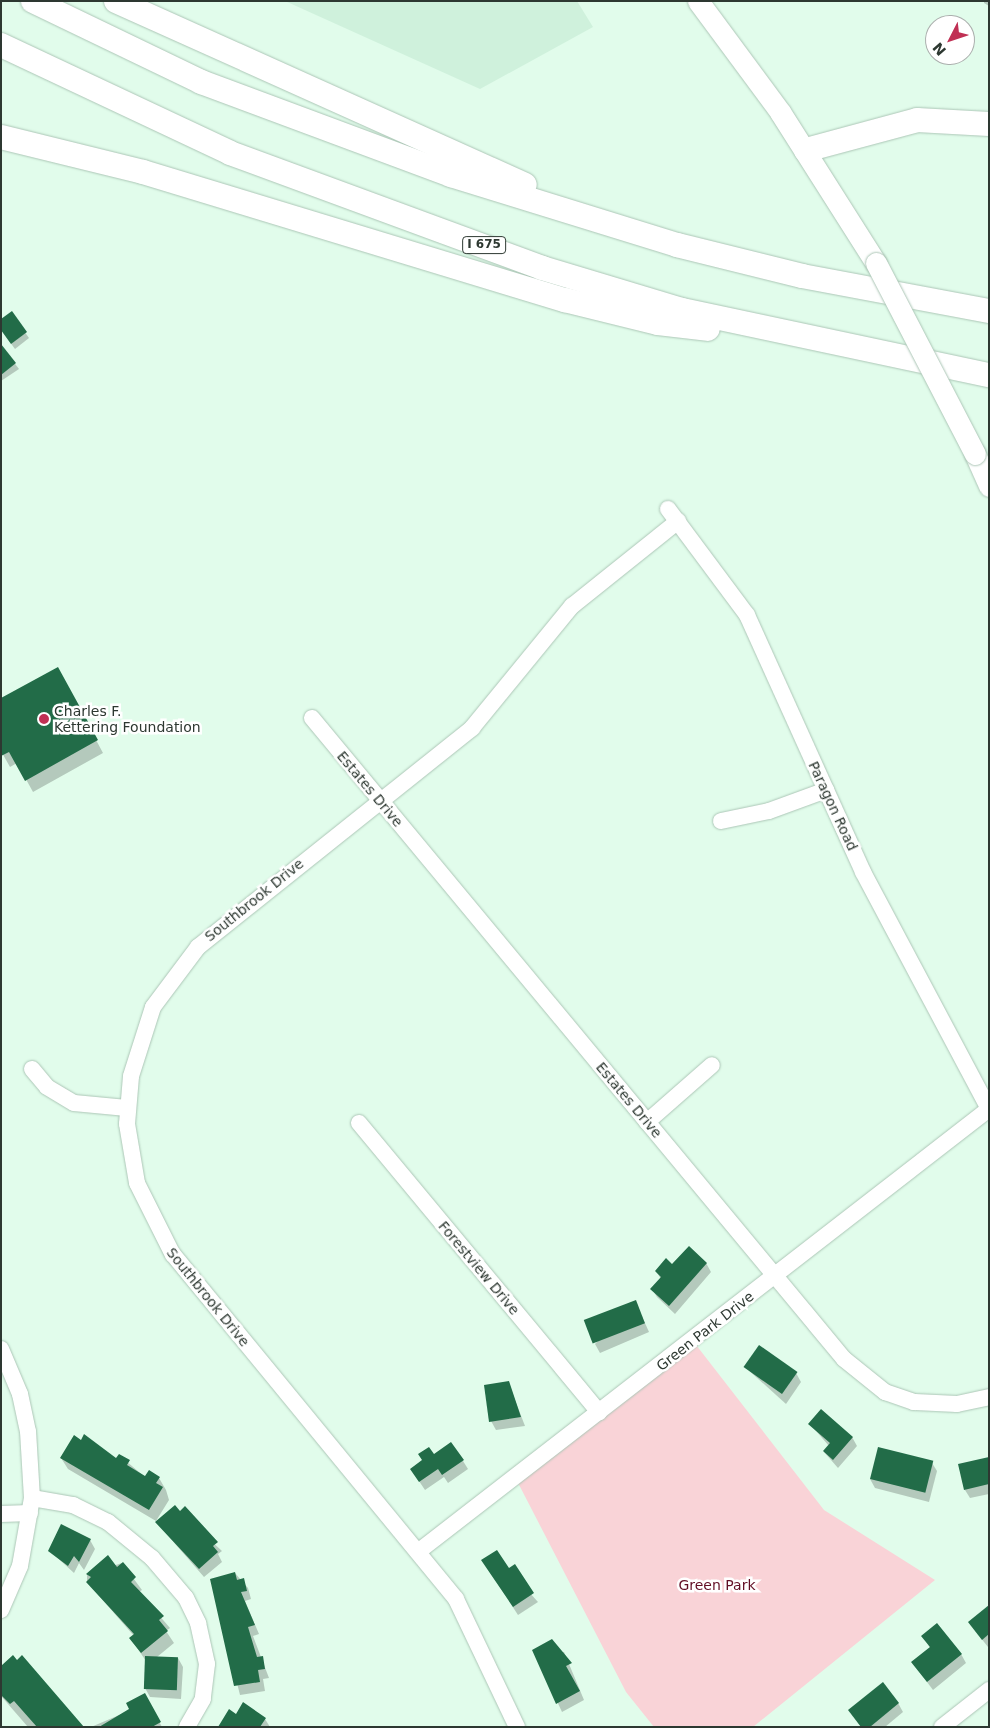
<!DOCTYPE html>
<style>
body{margin:0}
#map{position:relative;width:990px;height:1728px;overflow:hidden;background:#e1fceb;font-family:"DejaVu Sans",sans-serif}
div>[style]{position:absolute}
[style*='--x']{left:calc(var(--x)*1px);top:calc(var(--y)*1px);width:calc(var(--w)*1px);rotate:calc(var(--a)*1deg)}
.built>*{inset:0;background:#cff1dc}
.green>*{inset:0;background:#f9d3d7}
.shadow>*{inset:0;background:#0003}
.building>*{inset:0;background:#226c48;transform-origin:0 0}
.roads{filter:drop-shadow(0 0 1px #acc6b6) drop-shadow(0 0 1px #acc6b6)}
.minor>*{height:16px;margin:-8px;padding:0 8px;transform-origin:8px;border-radius:8px;background:#fff}
.major>*{height:21px;margin:-10.5px;padding:0 10.5px;transform-origin:10.5px;border-radius:10.5px;background:#fff}
.highway>*{height:24px;margin:-12px;padding:0 12px;transform-origin:12px;border-radius:12px;background:#fff}
.bridges{filter:drop-shadow(0 0 1px #acc6b6) drop-shadow(0 0 1px #acc6b6)}
.major-bridge>*{height:21px;margin:-10.5px;padding:0 10.5px;transform-origin:10.5px;border-radius:10.5px;background:#fff}
.dots>*{width:14px;height:14px;translate:-50% -50%;box-sizing:border-box;border:2px solid #fff;border-radius:50%}
span{translate:-50% -50%;white-space:nowrap;text-align:center;line-height:1.15;-webkit-text-stroke:5px #fff;paint-order:stroke}
.shield-label span{padding:1px 4px;background:#fff;border:1px solid;border-radius:4px;-webkit-text-stroke-width:0}
.shield-label{font-size:12px;color:#2d3831;font-weight:700}
.poi-label{font-size:14px;color:#2d3831}
.left{translate:0 -50%;text-align:left}
.street-label{font-size:14px;color:#2d3831}
.park-label{font-size:14px;color:#620e25}
.frame{position:absolute;inset:0;border:2px solid #2d3831;pointer-events:none}
.north{position:absolute;left:925px;top:15px;width:50px;height:50px;box-sizing:border-box;background:#fff;border:1px solid #abafad;border-radius:50%;rotate:229deg;font-size:14px;font-weight:700;line-height:20px;text-align:center;color:#2d3831}
.north::after{content:'';display:block;margin:auto;width:18px;height:22px;background:#c03054;clip-path:polygon(50% 0,100% 100%,50% 72%,0 100%)}
</style>
<div id="map">
<div class="built">
<i style="clip-path:polygon(285px 1px,577px 1px,593px 27px,480px 89px)"></i>
</div>
<div class="green">
<i style="clip-path:polygon(693px 1341px,824px 1510px,935px 1580px,753px 1727px,654px 1727px,626px 1692px,515px 1477px)"></i>
</div>
<div class="shadow">
<i style="clip-path:polygon(984px 1px,989px 1px,989px 6px,984px 3px)"></i>
<i style="clip-path:polygon(11px 313px,29px 338px,15px 349px,1px 330px)"></i>
<i style="clip-path:polygon(3px 348px,19px 369px,1px 381px,1px 349px)"></i>
<i style="clip-path:polygon(64px 680px,103px 753px,33px 792px,17px 763px,10px 767px,1px 751px)"></i>
<i style="clip-path:polygon(706px 1263px,711px 1272px,675px 1314px,657px 1297px,652px 1289px,661px 1279px,656px 1271px)"></i>
<i style="clip-path:polygon(635px 1301px,649px 1332px,600px 1353px,595px 1344px)"></i>
<i style="clip-path:polygon(745px 1367px,796px 1373px,801px 1382px,786px 1404px)"></i>
<i style="clip-path:polygon(508px 1382px,525px 1426px,496px 1430px,491px 1421px)"></i>
<i style="clip-path:polygon(810px 1424px,852px 1437px,857px 1446px,838px 1468px,824px 1452px,829px 1446px)"></i>
<i style="clip-path:polygon(119px 1455px,146px 1478px,159px 1478px,166px 1490px,169px 1500px,156px 1521px,68px 1469px,61px 1458px,116px 1460px)"></i>
<i style="clip-path:polygon(434px 1455px,463px 1461px,468px 1469px,448px 1483px,444px 1477px,425px 1490px,411px 1469px)"></i>
<i style="clip-path:polygon(989px 1458px,989px 1494px,970px 1498px,965px 1490px)"></i>
<i style="clip-path:polygon(932px 1463px,937px 1471px,929px 1502px,875px 1488px,870px 1479px)"></i>
<i style="clip-path:polygon(180px 1512px,222px 1551px,218px 1554px,222px 1562px,204px 1577px,157px 1523px)"></i>
<i style="clip-path:polygon(90px 1540px,95px 1549px,84px 1570px,79px 1563px,74px 1573px,50px 1551px)"></i>
<i style="clip-path:polygon(122px 1563px,142px 1590px,139px 1592px,170px 1628px,166px 1631px,174px 1643px,157px 1657px,178px 1658px,183px 1667px,181px 1699px,150px 1697px,145px 1688px,146px 1661px,131px 1639px,134px 1636px,87px 1582px,87px 1574px)"></i>
<i style="clip-path:polygon(488px 1569px,509px 1570px,538px 1602px,518px 1615px)"></i>
<i style="clip-path:polygon(235px 1573px,248px 1588px,251px 1599px,245px 1601px,259px 1634px,253px 1636px,269px 1678px,263px 1679px,265px 1691px,240px 1695px,211px 1580px)"></i>
<i style="clip-path:polygon(989px 1607px,989px 1647px,988px 1647px,969px 1623px)"></i>
<i style="clip-path:polygon(923px 1636px,961px 1654px,966px 1663px,933px 1690px,912px 1662px,930px 1648px)"></i>
<i style="clip-path:polygon(533px 1650px,564px 1652px,584px 1700px,562px 1712px)"></i>
<i style="clip-path:polygon(17px 1662px,81px 1727px,28px 1727px,1px 1696px,1px 1667px)"></i>
<i style="clip-path:polygon(144px 1694px,162px 1727px,91px 1727px,131px 1710px)"></i>
<i style="clip-path:polygon(898px 1703px,903px 1712px,885px 1727px,861px 1727px,850px 1711px)"></i>
<i style="clip-path:polygon(265px 1719px,270px 1727px,222px 1727px)"></i>
</div>
<div class="building">
<i style="clip-path:polygon(12px 311px,27px 332px,11px 344px,1px 330px,1px 319px)"></i>
<i style="clip-path:polygon(1px 344px,16px 363px,1px 375px)"></i>
<i style="clip-path:polygon(58px 667px,98px 740px,25px 781px,9px 752px,1px 756px,1px 698px)"></i>
<i style="clip-path:polygon(689px 1246px,707px 1263px,669px 1306px,650px 1289px,661px 1277px,655px 1271px,666px 1258px,672px 1264px)"></i>
<i style="left:636px;top:1300px;width:25px;height:56px;rotate:69deg"></i>
<i style="left:759px;top:1345px;width:47px;height:27px;rotate:35deg"></i>
<i style="clip-path:polygon(509px 1381px,521px 1417px,489px 1422px,484px 1385px)"></i>
<i style="clip-path:polygon(821px 1409px,853px 1437px,833px 1460px,823px 1451px,830px 1443px,808px 1424px)"></i>
<i style="clip-path:polygon(84px 1434px,116px 1458px,119px 1454px,130px 1460px,127px 1465px,145px 1476px,149px 1470px,160px 1477px,156px 1483px,163px 1487px,149px 1510px,60px 1458px,74px 1435px,81px 1440px)"></i>
<i style="clip-path:polygon(451px 1442px,464px 1460px,442px 1475px,438px 1469px,419px 1482px,410px 1469px,422px 1460px,418px 1454px,429px 1447px,434px 1454px)"></i>
<i style="left:878px;top:1447px;width:57px;height:33px;rotate:14deg"></i>
<i style="clip-path:polygon(989px 1457px,989px 1484px,964px 1490px,958px 1464px)"></i>
<i style="clip-path:polygon(175px 1505px,180px 1511px,185px 1506px,218px 1542px,213px 1546px,218px 1552px,199px 1569px,155px 1522px)"></i>
<i style="clip-path:polygon(61px 1524px,91px 1539px,79px 1562px,74px 1556px,68px 1566px,48px 1551px)"></i>
<i style="clip-path:polygon(497px 1550px,509px 1568px,515px 1564px,534px 1593px,513px 1607px,481px 1560px)"></i>
<i style="clip-path:polygon(108px 1555px,117px 1567px,123px 1562px,136px 1577px,131px 1582px,164px 1616px,159px 1620px,168px 1631px,141px 1653px,129px 1638px,134px 1634px,86px 1582px,91px 1577px,86px 1574px)"></i>
<i style="clip-path:polygon(235px 1572px,237px 1580px,244px 1578px,247px 1591px,241px 1592px,255px 1625px,248px 1627px,257px 1657px,263px 1656px,265px 1669px,258px 1670px,260px 1682px,234px 1686px,210px 1579px)"></i>
<i style="clip-path:polygon(989px 1605px,989px 1634px,982px 1640px,968px 1622px)"></i>
<i style="clip-path:polygon(937px 1623px,962px 1654px,927px 1682px,911px 1662px,930px 1647px,921px 1636px)"></i>
<i style="clip-path:polygon(552px 1639px,572px 1663px,566px 1666px,580px 1691px,556px 1704px,532px 1650px)"></i>
<i style="clip-path:polygon(13px 1655px,17px 1660px,22px 1655px,84px 1727px,37px 1727px,14px 1701px,10px 1704px,1px 1695px,1px 1666px)"></i>
<i style="left:145px;top:1656px;width:33px;height:33px;rotate:2deg"></i>
<i style="clip-path:polygon(883px 1682px,899px 1703px,870px 1727px,861px 1727px,848px 1710px)"></i>
<i style="clip-path:polygon(145px 1693px,161px 1722px,152px 1727px,99px 1727px,129px 1709px,126px 1703px)"></i>
<i style="clip-path:polygon(243px 1702px,266px 1718px,260px 1727px,218px 1727px,229px 1709px,236px 1714px)"></i>
</div>
<div class="roads">
<div class="minor">
<i style="--x:668;--y:509;--w:132;--a:53.3"></i>
<i style="--x:747;--y:615;--w:282;--a:65.7"></i>
<i style="--x:863;--y:872;--w:268;--a:62"></i>
<i style="--x:312;--y:718;--w:833;--a:50.31"></i>
<i style="--x:844;--y:1359;--w:53;--a:38.8"></i>
<i style="--x:885;--y:1392;--w:31;--a:19"></i>
<i style="--x:914;--y:1402;--w:43;--a:2.7"></i>
<i style="--x:957;--y:1404;--w:33;--a:-12"></i>
<i style="--x:721;--y:821;--w:49;--a:-11.8"></i>
<i style="--x:769;--y:811;--w:61;--a:-20.2"></i>
<i style="--x:32;--y:1069;--w:23;--a:50"></i>
<i style="--x:47;--y:1087;--w:31;--a:31"></i>
<i style="--x:74;--y:1103;--w:53;--a:5.4"></i>
<i style="--x:647;--y:1122;--w:86;--a:-41.2"></i>
<i style="--x:359;--y:1123;--w:376;--a:50.3"></i>
<i style="--x:1;--y:1349;--w:49;--a:67.1"></i>
<i style="--x:20;--y:1394;--w:38;--a:78"></i>
<i style="--x:28;--y:1431;--w:67;--a:86.6"></i>
<i style="--x:32;--y:1498;--w:69;--a:100"></i>
<i style="--x:20;--y:1566;--w:48;--a:113.4"></i>
<i style="--x:32;--y:1498;--w:42;--a:9.7"></i>
<i style="--x:73;--y:1505;--w:39;--a:26"></i>
<i style="--x:108;--y:1522;--w:57;--a:39.3"></i>
<i style="--x:152;--y:1558;--w:52;--a:49.6"></i>
<i style="--x:186;--y:1598;--w:28;--a:64"></i>
<i style="--x:198;--y:1623;--w:42;--a:77.6"></i>
<i style="--x:207;--y:1664;--w:35;--a:97"></i>
<i style="--x:203;--y:1699;--w:32;--a:120"></i>
<i style="--x:1;--y:1514;--w:29;--a:-2"></i>
<i style="--x:419;--y:1551;--w:721;--a:-37.79"></i>
<i style="--x:517;--y:1727;--w:142;--a:-115.5"></i>
<i style="--x:456;--y:1599;--w:445;--a:-129.4"></i>
<i style="--x:173;--y:1255;--w:80;--a:-116.6"></i>
<i style="--x:137;--y:1183;--w:60;--a:-99.6"></i>
<i style="--x:127;--y:1124;--w:48;--a:-85.2"></i>
<i style="--x:131;--y:1076;--w:72;--a:-72.3"></i>
<i style="--x:153;--y:1007;--w:75;--a:-53.1"></i>
<i style="--x:198;--y:947;--w:351;--a:-38.6"></i>
<i style="--x:472;--y:728;--w:158;--a:-50.7"></i>
<i style="--x:572;--y:606;--w:136;--a:-38.7"></i>
<i style="--x:942;--y:1727;--w:60;--a:-38.2"></i>
</div>
<div class="major">
<i style="--x:698;--y:1;--w:138;--a:53.5"></i>
<i style="--x:780;--y:112;--w:179;--a:57.6"></i>
<i style="--x:975;--y:454;--w:35;--a:66"></i>
</div>
<div class="highway">
<i style="--x:33;--y:1;--w:187;--a:25.7"></i>
<i style="--x:201;--y:82;--w:267;--a:20.4"></i>
<i style="--x:451;--y:175;--w:237;--a:17.2"></i>
<i style="--x:677;--y:245;--w:129;--a:13.9"></i>
<i style="--x:802;--y:276;--w:190;--a:10.6"></i>
<i style="--x:116;--y:1;--w:448;--a:24.2"></i>
<i style="--x:1;--y:45;--w:253;--a:25.2"></i>
<i style="--x:230;--y:153;--w:333;--a:20.2"></i>
<i style="--x:542;--y:268;--w:146;--a:16.7"></i>
<i style="--x:682;--y:310;--w:314;--a:12"></i>
<i style="--x:1;--y:137;--w:146;--a:13.8"></i>
<i style="--x:143;--y:172;--w:441;--a:16.9"></i>
<i style="--x:565;--y:300;--w:96;--a:13.9"></i>
<i style="--x:658;--y:323;--w:50;--a:6.8"></i>
<i style="--x:806;--y:150;--w:115;--a:-15.1"></i>
<i style="--x:917;--y:120;--w:72;--a:3.2"></i>
</div>
</div>
<div class="bridges">
<div class="major-bridge">
<i style="--x:876;--y:263;--w:215;--a:62.6"></i>
</div>
</div>
<div class="dots">
<i style="left:44px;top:719px;background:#c03054"></i>
</div>
<div class="shield-label">
<span style="left:484px;top:245px">I 675</span>
</div>
<div class="poi-label">
<span class="left" style="left:54px;top:719px">Charles F.<br>Kettering Foundation</span>
</div>
<div class="street-label">
<span style="left:370px;top:789px;rotate:50deg">Estates Drive</span>
<span style="left:833px;top:806px;rotate:65deg">Paragon Road</span>
<span style="left:254px;top:900px;rotate:-39deg">Southbrook Drive</span>
<span style="left:629px;top:1100px;rotate:50deg">Estates Drive</span>
<span style="left:479px;top:1268px;rotate:50deg">Forestview Drive</span>
<span style="left:208px;top:1297px;rotate:51deg">Southbrook Drive</span>
<span style="left:705px;top:1331px;rotate:-38deg">Green Park Drive</span>
</div>
<div class="park-label">
<span style="left:717px;top:1585px">Green Park</span>
</div>
<div class="frame"></div>
<div class="north">N</div>
</div>
